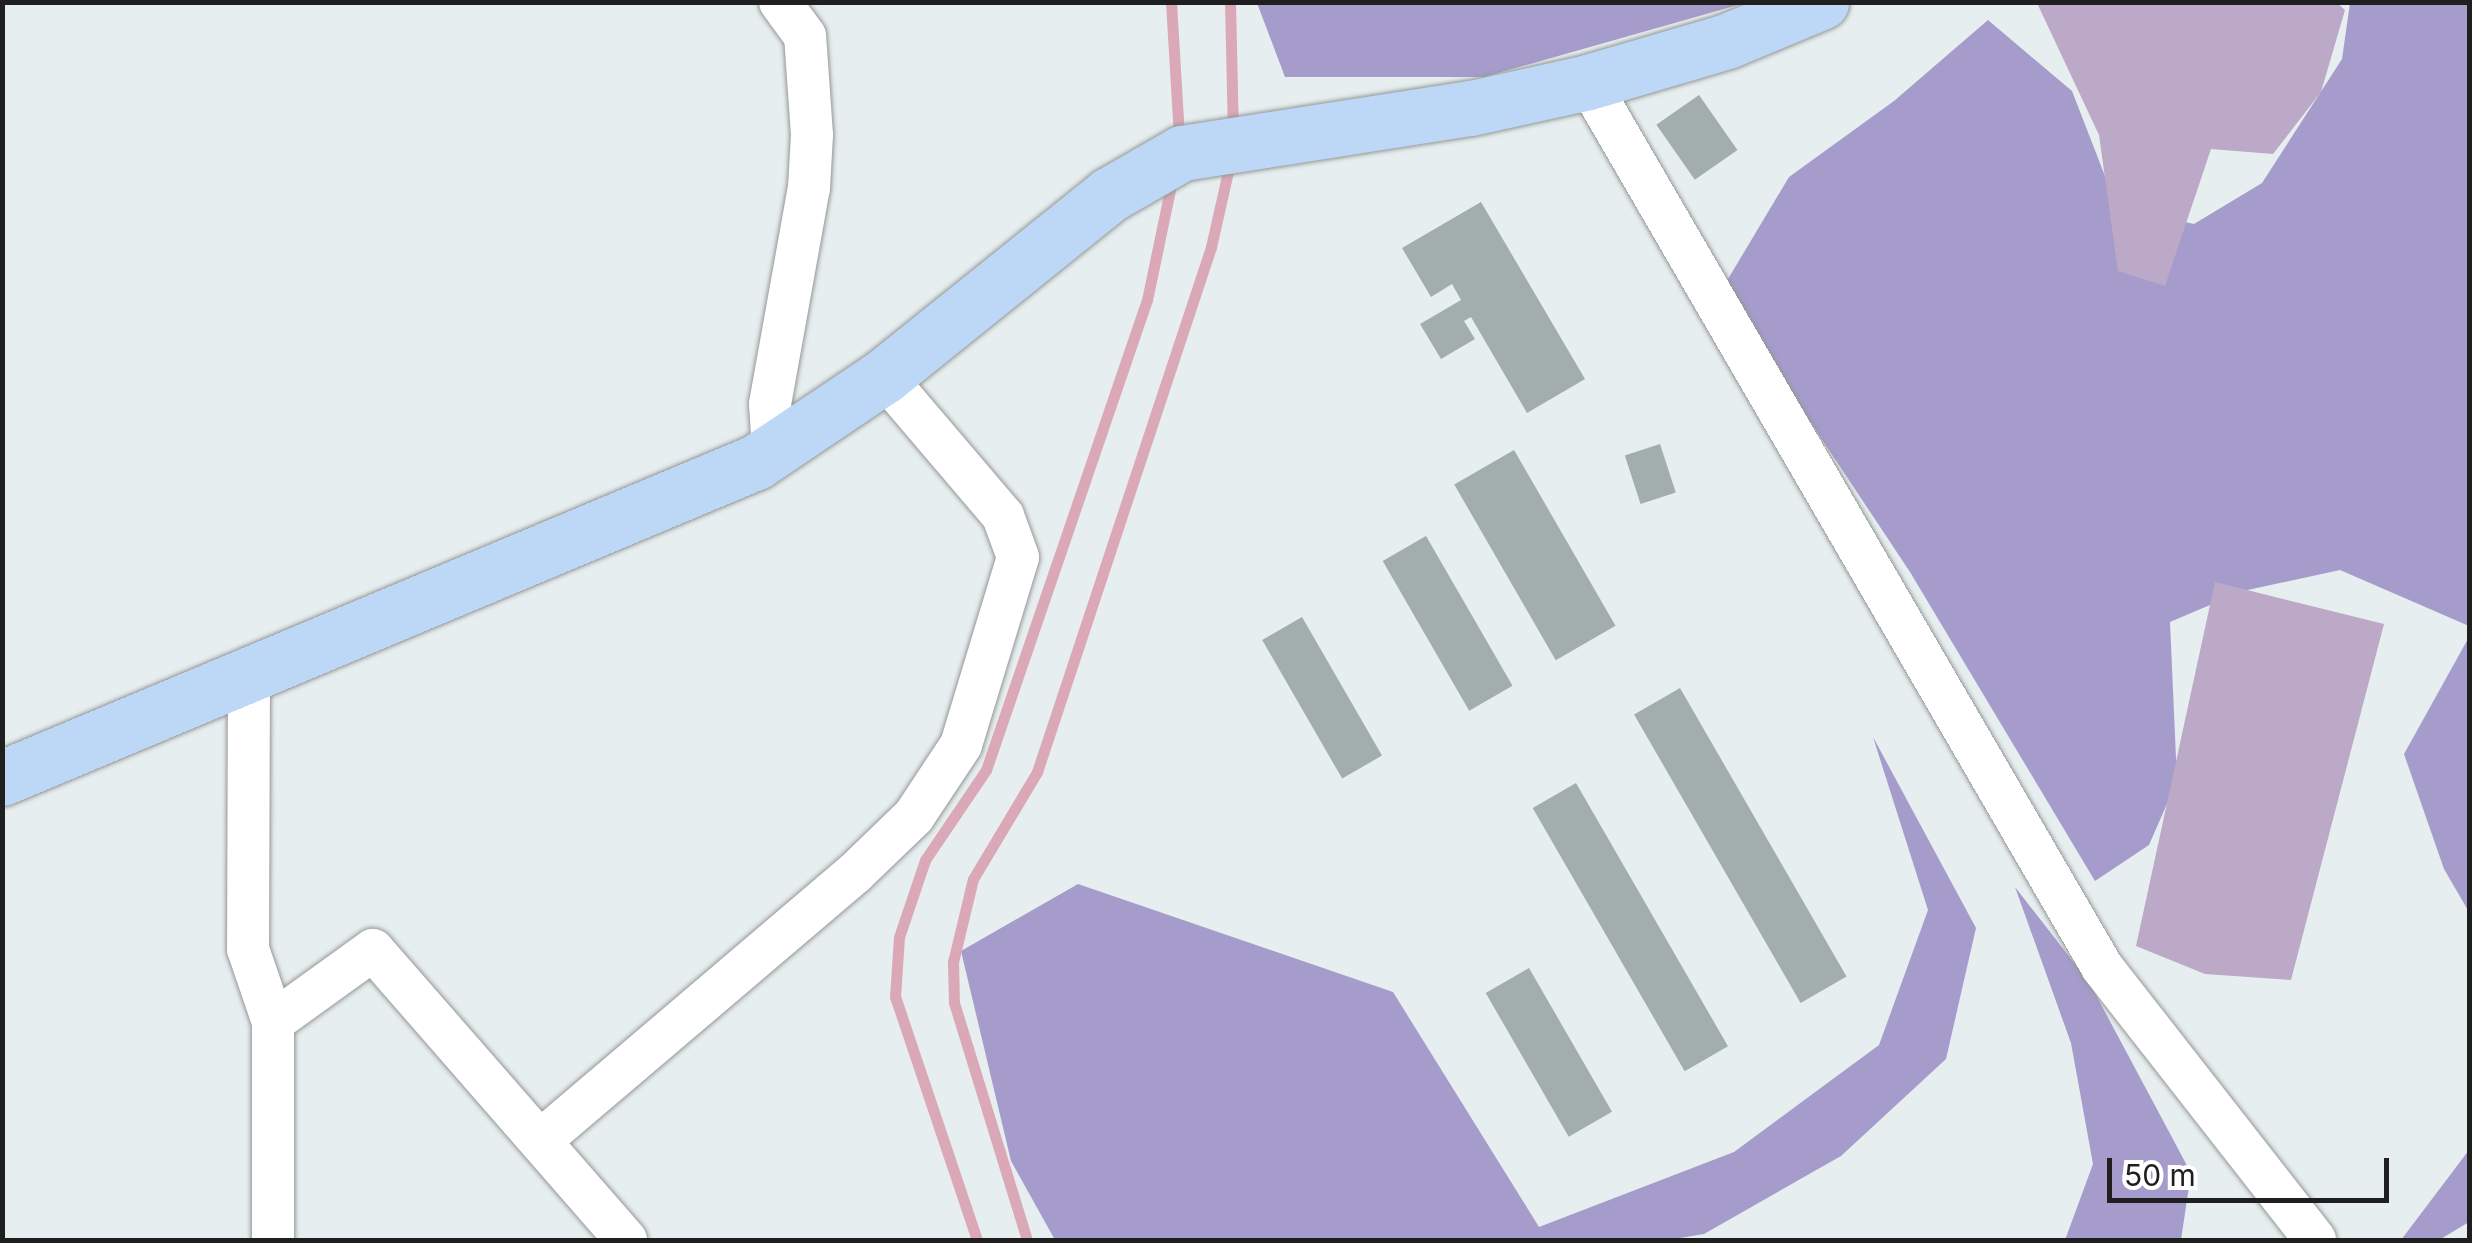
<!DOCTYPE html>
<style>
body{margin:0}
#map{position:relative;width:2472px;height:1243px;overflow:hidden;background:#e6eeef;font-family:Inter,sans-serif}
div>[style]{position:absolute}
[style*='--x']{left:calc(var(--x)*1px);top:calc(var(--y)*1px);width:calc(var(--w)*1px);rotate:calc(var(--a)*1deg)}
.forest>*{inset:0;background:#a59ccc}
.cemetery>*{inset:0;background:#bca8c7}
.stream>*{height:11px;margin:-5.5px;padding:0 5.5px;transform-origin:5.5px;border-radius:5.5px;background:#dba8b7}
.building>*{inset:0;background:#a1aeac;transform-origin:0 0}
.roads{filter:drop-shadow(0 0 2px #969696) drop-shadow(0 0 2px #969696)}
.street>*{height:42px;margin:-21px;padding:0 21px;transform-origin:21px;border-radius:21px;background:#fff}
.secondary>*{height:55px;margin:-27.5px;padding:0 27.5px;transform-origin:27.5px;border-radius:27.5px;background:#bcd8f6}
span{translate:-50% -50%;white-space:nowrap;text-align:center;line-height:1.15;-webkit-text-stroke:8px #fff;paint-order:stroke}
.frame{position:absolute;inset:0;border:5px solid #1f1f1f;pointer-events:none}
.scale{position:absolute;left:2107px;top:1158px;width:282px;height:45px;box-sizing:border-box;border:5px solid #1f1f1f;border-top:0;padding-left:12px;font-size:30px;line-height:35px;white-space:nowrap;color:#1f1f1f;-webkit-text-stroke:8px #fff;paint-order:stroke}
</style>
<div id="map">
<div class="forest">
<i style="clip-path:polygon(1257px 3px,1745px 3px,1484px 77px,1285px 77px)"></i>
<i style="clip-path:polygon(2350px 3px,2469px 3px,2469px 626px,2340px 570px,2243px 591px,2170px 622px,2177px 781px,2149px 845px,2095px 881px,1910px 572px,1722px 289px,1789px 177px,1894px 101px,1988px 20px,2072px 91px,2117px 207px,2194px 224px,2262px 183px,2342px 59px)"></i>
<i style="clip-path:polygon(2469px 637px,2470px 912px,2469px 912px,2444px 869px,2404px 754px)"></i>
<i style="clip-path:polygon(1873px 737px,1976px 928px,1946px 1059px,1841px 1156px,1704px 1234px,1668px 1240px,1055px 1240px,1011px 1161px,961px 951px,1078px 884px,1393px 992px,1539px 1227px,1734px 1152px,1879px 1045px,1928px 910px)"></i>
<i style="clip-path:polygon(2015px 887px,2089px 982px,2191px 1173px,2181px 1240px,2065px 1240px,2093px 1164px,2071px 1043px)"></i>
<i style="clip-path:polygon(2469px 1150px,2469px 1222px,2439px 1240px,2401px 1240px)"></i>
</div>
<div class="cemetery">
<i style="clip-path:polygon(2336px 2px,2345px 10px,2321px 92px,2273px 154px,2211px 149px,2165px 286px,2118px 271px,2099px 135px,2037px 3px)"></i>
<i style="clip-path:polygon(2215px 582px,2384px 624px,2291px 980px,2205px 974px,2136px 946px)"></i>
</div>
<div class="stream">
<i style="--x:1171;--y:2;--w:136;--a:86.6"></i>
<i style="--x:1230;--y:2;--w:128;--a:88.7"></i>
<i style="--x:977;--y:1240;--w:256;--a:-108.6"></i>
<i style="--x:895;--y:997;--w:60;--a:-86.2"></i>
<i style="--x:899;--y:937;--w:81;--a:-71.3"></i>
<i style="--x:925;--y:860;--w:109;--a:-55.9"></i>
<i style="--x:986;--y:770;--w:497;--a:-71.1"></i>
<i style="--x:1147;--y:300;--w:127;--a:-78.2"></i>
<i style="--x:1027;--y:1240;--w:248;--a:-107.1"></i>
<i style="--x:954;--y:1003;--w:41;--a:-91.4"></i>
<i style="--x:953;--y:962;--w:85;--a:-76.5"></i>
<i style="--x:973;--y:879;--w:125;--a:-59.1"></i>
<i style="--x:1037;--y:772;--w:553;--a:-71.66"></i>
<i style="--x:1211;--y:247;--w:91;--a:-77.3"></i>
</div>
<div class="building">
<i style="left:1699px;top:95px;width:67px;height:52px;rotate:55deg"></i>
<i style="clip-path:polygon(1481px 202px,1585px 379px,1527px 413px,1471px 317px,1464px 321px,1475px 339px,1441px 359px,1420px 324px,1461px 300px,1452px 284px,1431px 297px,1402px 248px)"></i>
<i style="left:1660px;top:444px;width:51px;height:37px;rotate:72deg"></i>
<i style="left:1514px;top:450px;width:203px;height:69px;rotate:60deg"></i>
<i style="left:1426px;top:536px;width:173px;height:50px;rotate:60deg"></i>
<i style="left:1302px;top:617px;width:160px;height:46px;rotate:60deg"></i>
<i style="left:1680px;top:688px;width:333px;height:53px;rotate:60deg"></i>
<i style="left:1576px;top:783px;width:304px;height:50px;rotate:60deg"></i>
<i style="left:1529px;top:968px;width:166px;height:50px;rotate:60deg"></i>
</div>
<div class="roads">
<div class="street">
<i style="--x:1588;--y:82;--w:1023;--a:59.85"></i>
<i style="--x:2102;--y:967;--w:346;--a:52"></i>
<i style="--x:773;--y:450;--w:46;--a:-93.7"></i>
<i style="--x:770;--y:404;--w:219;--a:-79.8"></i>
<i style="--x:809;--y:188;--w:53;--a:-86.8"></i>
<i style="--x:812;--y:135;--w:99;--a:-94"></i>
<i style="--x:805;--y:36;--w:42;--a:-126.3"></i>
<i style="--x:249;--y:672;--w:277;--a:90.2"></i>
<i style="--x:248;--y:949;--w:77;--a:71.1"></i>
<i style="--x:273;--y:1022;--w:218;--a:90"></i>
<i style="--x:273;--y:1022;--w:123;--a:-35.8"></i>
<i style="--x:373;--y:950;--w:385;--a:48.9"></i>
<i style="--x:540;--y:1141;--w:414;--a:-40.4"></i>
<i style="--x:855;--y:873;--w:82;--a:-44"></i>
<i style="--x:914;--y:816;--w:85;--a:-56.5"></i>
<i style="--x:961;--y:745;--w:196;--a:-73.1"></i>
<i style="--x:1018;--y:557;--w:44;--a:-110.1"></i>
<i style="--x:1003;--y:516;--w:184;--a:-130.4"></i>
</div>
<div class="secondary">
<i style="--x:2;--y:778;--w:818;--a:-22.74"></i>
<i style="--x:756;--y:462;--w:154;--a:-33.9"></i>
<i style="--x:884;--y:376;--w:289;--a:-38.8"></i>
<i style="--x:1109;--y:195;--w:84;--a:-29.9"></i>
<i style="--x:1182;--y:153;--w:292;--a:-8.9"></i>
<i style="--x:1471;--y:108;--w:120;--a:-12.5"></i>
<i style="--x:1588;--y:82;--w:145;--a:-16.4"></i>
<i style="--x:1727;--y:41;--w:102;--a:-22.5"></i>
</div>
</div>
<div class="frame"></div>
<div class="scale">50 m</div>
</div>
